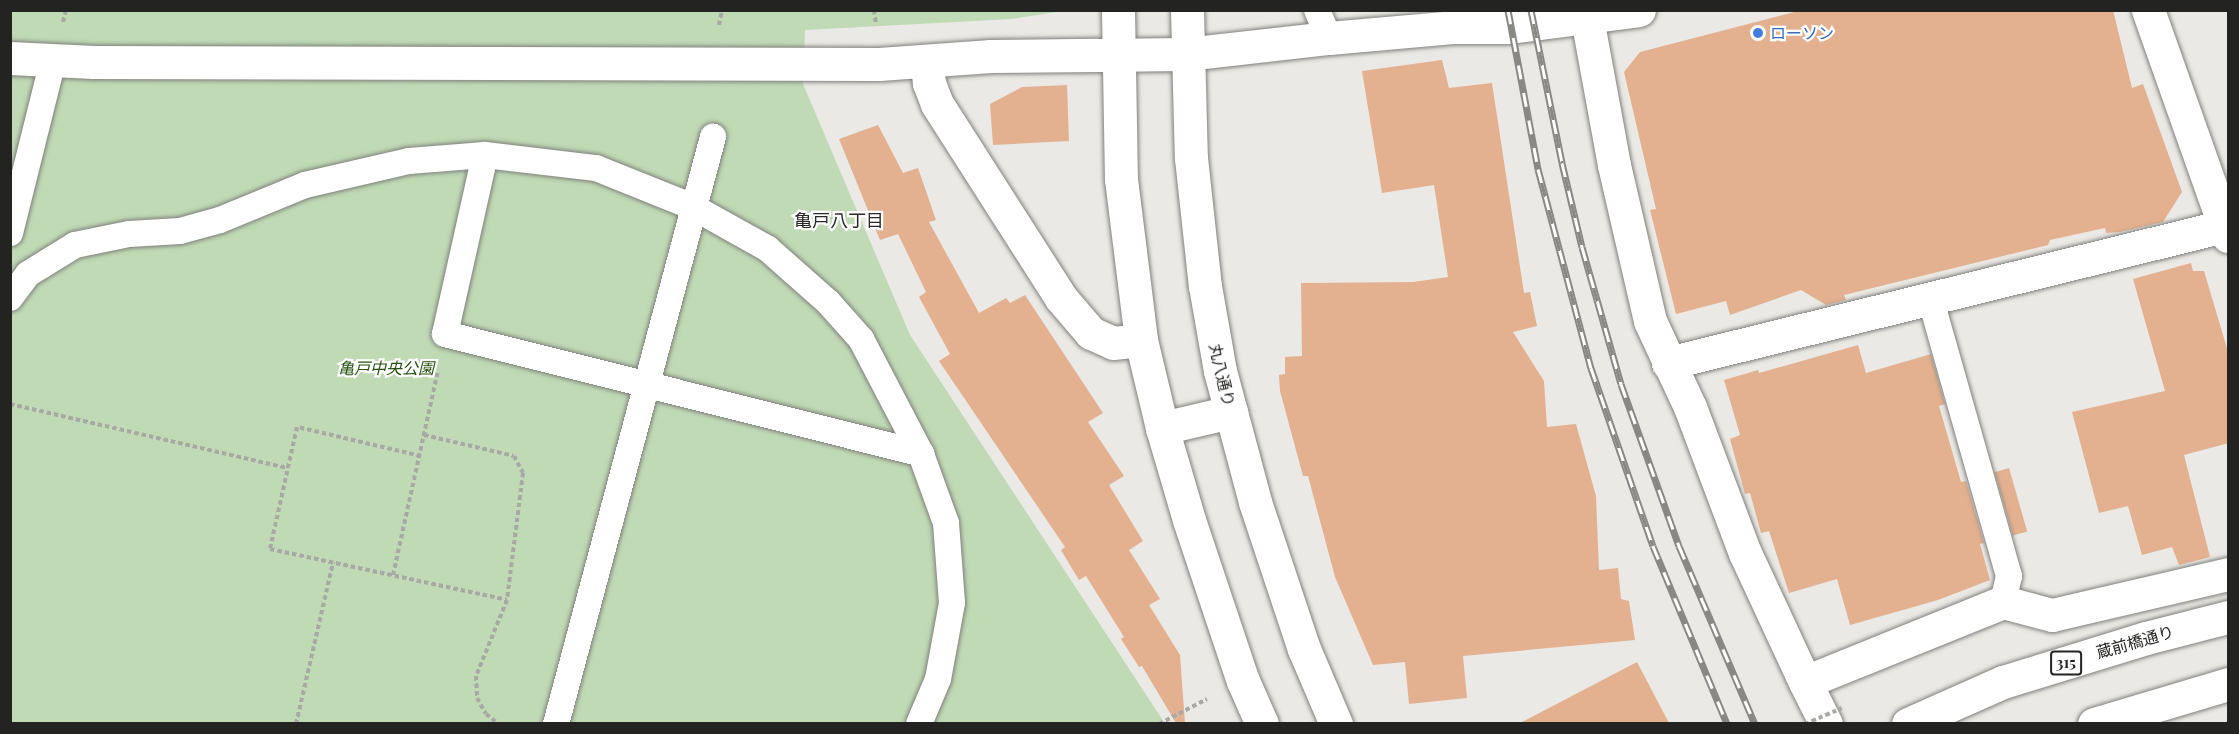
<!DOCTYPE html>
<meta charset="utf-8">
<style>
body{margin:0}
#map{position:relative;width:2239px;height:734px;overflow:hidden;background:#eae9e5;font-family:"Playfair Display","Noto Sans JP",serif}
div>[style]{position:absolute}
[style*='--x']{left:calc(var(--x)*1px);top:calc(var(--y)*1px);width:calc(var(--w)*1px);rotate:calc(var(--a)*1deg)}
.green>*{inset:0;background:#bfdab5}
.building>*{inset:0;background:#e3b190;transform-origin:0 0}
.path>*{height:4px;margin-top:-2px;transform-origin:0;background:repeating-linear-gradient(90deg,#a8a8a4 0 4.5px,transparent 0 7.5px)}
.roads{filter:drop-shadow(0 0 2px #81807d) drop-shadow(0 0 2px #81807d)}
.service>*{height:26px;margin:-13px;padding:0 13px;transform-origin:13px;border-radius:13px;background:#fff}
.minor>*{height:33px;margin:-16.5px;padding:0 16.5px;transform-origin:16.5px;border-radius:16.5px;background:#fff}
.secondary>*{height:33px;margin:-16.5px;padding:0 16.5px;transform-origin:16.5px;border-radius:16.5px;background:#fff}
.primary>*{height:33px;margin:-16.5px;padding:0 16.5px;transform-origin:16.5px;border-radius:16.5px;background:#fff}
.rail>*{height:7px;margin-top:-3.5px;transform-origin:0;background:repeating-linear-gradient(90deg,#fff 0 14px,#888885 0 28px);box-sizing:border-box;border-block:2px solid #888885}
.path-bridge>*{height:4px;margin-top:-2px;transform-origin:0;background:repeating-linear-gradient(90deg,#a8a8a4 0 4.5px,transparent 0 7.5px)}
.dots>*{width:16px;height:16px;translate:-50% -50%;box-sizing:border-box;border:3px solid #fff;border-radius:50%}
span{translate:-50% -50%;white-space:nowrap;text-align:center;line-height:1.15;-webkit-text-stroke:4.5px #fff;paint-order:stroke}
.shield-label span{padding:2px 4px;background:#fff;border:2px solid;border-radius:4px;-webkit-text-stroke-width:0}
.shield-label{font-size:15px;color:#232321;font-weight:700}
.shop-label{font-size:16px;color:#366cbe}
.left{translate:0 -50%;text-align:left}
.park-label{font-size:16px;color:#275110;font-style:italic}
.street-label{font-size:16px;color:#232321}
.neighbourhood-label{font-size:18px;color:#2a2927}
.frame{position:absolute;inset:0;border:12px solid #232321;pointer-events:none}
</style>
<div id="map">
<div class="green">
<i style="clip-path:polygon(10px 11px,1063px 11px,1012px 19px,805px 30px,803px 84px,910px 335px,1164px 722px,11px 723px)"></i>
</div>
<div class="building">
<i style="clip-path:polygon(1802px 10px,2113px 10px,2132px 88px,2143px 84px,2182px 192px,2163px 222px,2120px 232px,2106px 233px,2105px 228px,2050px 240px,2048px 245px,1844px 295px,1846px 300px,1826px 305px,1801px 290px,1730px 315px,1726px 301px,1676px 314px,1650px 210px,1656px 209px,1624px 72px,1640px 52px)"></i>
<i style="clip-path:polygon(1442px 60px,1449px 88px,1492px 83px,1524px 293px,1530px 292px,1537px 326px,1513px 332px,1544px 381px,1547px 427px,1576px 424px,1596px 496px,1599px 570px,1618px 568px,1621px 599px,1629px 601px,1635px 640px,1463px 656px,1467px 698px,1409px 704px,1405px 662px,1373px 665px,1335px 577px,1308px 476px,1303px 476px,1280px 391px,1279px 375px,1285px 374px,1285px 357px,1302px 356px,1301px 283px,1413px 282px,1448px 277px,1434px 185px,1382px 193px,1362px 71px)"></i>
<i style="clip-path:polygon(1067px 85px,1069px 141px,993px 145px,990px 104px,1022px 87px)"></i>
<i style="clip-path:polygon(878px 125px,903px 173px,918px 168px,936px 220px,929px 222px,979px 313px,1006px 298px,1010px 303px,1025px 295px,1103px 413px,1088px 422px,1124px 476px,1109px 485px,1143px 541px,1129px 550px,1160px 599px,1149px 605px,1180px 655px,1185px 723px,1176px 723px,1142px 666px,1139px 667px,1121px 639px,1124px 637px,1086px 576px,1079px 580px,1061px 550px,1065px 547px,939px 361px,950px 354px,919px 297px,926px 292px,898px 234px,880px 240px,839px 139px)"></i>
<i style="clip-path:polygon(2191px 263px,2193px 271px,2204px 271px,2229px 355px,2229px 443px,2184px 455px,2210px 557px,2179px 565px,2172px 547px,2142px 555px,2128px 506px,2099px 513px,2072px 412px,2165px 391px,2133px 279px)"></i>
<i style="clip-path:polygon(1858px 345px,1866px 373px,1931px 354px,1945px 404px,1939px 406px,1961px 482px,1966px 481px,1984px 543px,1980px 544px,1990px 580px,1938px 600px,1850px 625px,1837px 579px,1789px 593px,1769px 531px,1761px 533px,1750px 493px,1745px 494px,1730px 439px,1740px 435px,1724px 380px,1758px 370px,1759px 373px)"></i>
<i style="left:2009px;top:468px;width:66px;height:15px;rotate:74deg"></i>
<i style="clip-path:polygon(1637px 662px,1669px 723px,1520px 723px)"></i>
</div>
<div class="path">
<i style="--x:874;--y:10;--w:14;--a:82"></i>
<i style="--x:63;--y:22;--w:12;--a:-76"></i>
<i style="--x:719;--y:25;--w:15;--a:-79"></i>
<i style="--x:10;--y:404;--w:284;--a:13"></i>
<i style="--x:424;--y:435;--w:92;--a:13.1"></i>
<i style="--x:514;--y:456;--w:19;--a:62"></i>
<i style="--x:523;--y:473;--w:128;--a:97.2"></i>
<i style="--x:507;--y:600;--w:82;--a:112.2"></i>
<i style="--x:476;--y:676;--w:22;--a:87"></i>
<i style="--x:477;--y:698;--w:18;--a:61"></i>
<i style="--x:486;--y:714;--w:16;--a:38"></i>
<i style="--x:421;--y:456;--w:127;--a:-166.8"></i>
<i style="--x:297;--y:427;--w:125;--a:102.5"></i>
<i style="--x:270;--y:549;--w:242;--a:12.1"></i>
<i style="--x:393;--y:575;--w:210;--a:-77.6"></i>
<i style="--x:296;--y:724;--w:166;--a:-77.1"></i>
<i style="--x:1159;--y:724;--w:54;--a:-27.5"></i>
</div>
<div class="roads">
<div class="service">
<i style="--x:1317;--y:10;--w:30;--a:67"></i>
<i style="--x:485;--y:155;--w:183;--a:102.6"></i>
<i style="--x:445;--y:334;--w:491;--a:14.1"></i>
<i style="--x:10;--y:233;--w:178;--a:-76"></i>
<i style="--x:1930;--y:297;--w:290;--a:74.2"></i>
<i style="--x:2009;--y:576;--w:27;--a:103"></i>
<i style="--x:10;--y:298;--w:30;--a:-53"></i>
<i style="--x:28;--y:274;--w:55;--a:-31.7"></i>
<i style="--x:75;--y:245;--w:55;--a:-11.5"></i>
<i style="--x:129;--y:234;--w:51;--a:-3.4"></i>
<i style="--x:180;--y:231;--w:41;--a:-15.4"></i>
<i style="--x:220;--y:220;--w:92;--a:-22.4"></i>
<i style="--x:305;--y:185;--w:107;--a:-13"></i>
<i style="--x:409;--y:161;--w:76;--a:-4.5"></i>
<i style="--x:485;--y:155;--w:112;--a:6.7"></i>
<i style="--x:596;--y:168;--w:105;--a:21.9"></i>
<i style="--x:693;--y:207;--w:86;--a:29.2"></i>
<i style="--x:768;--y:249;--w:80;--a:41.5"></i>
<i style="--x:828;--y:302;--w:50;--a:48.3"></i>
<i style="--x:861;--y:339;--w:130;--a:62.4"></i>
<i style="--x:921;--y:454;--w:73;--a:70.1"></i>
<i style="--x:946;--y:523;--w:80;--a:85.7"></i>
<i style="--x:952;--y:603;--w:77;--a:100.4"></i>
<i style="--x:938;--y:679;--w:49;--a:112.9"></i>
<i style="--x:556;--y:724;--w:608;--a:-75.03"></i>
</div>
<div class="minor">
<i style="--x:2148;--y:10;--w:240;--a:70.5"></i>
<i style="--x:1587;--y:18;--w:149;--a:79.6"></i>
<i style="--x:1614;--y:165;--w:160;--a:77"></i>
<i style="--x:1650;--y:321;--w:95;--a:65.1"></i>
<i style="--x:1690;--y:407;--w:156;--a:69.4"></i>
<i style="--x:1745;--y:553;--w:142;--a:65.1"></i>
<i style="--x:1805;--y:682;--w:214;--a:-22"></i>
<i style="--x:2003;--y:602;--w:51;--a:14.9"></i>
<i style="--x:2052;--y:615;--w:181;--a:-13.1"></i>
<i style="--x:10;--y:58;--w:84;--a:2.7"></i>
<i style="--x:94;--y:62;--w:785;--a:0.15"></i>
<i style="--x:879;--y:64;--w:112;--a:-4.1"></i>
<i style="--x:991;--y:56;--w:195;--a:-0.6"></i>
<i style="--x:1186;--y:54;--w:144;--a:-6.4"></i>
<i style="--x:1329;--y:38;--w:127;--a:-5"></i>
<i style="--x:1456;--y:27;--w:54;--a:0"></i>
<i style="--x:1510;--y:27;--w:130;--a:-7.5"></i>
<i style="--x:927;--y:62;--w:21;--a:85"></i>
<i style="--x:929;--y:83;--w:22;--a:69"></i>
<i style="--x:937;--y:104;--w:230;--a:57.4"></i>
<i style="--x:1061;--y:298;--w:46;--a:49.4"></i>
<i style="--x:1091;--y:333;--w:24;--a:24"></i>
<i style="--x:1113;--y:343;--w:28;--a:-6"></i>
<i style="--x:1668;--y:363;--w:577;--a:-13.84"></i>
<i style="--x:1805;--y:682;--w:47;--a:63.4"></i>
</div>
<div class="secondary">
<i style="--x:1118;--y:10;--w:169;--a:89"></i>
<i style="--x:1121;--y:179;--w:162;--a:82.9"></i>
<i style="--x:1141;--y:340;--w:90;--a:76.6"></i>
<i style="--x:1162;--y:428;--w:96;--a:73.6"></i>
<i style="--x:1189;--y:520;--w:170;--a:71.5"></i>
<i style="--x:1243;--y:681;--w:47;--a:66.2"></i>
<i style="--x:1187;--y:10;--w:148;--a:88.5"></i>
<i style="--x:1191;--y:158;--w:129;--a:83.8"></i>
<i style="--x:1205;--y:286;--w:86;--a:80"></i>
<i style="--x:1220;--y:371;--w:136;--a:75"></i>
<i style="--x:1255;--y:502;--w:155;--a:71.6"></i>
<i style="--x:1304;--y:649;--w:82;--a:66.9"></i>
<i style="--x:1162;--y:428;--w:71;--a:-13.1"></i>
</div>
<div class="primary">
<i style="--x:1908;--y:724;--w:104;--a:-23.9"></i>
<i style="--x:2003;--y:682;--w:150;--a:-17.1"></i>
<i style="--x:2146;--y:638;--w:85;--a:-14.4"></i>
<i style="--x:2094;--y:724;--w:140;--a:-16.6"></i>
</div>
</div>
<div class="rail">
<i style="--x:1508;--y:10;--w:162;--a:79.3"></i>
<i style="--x:1538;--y:169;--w:206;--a:75.1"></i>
<i style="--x:1591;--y:368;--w:188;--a:70.8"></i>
<i style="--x:1653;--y:546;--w:193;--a:67.4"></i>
<i style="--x:1531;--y:10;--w:156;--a:78.5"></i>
<i style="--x:1562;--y:163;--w:86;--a:76.6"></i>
<i style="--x:1582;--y:247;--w:142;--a:74.1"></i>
<i style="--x:1621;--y:384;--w:172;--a:70.3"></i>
<i style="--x:1679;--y:546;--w:194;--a:66.9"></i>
</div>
<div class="path-bridge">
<i style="--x:1805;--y:724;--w:40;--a:-23.4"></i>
</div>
<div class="dots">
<i style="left:1758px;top:33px;background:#3f7fe0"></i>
</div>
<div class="shield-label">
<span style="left:2066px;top:663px">315</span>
</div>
<div class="shop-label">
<span class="left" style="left:1770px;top:33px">ローソン</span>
</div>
<div class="park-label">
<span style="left:386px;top:368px">亀戸中央公園</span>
</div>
<div class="street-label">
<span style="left:1222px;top:375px;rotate:77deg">丸八通り</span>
<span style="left:2135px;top:642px;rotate:-16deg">蔵前橋通り</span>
</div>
<div class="neighbourhood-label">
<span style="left:839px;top:220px">亀戸八丁目</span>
</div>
<div class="frame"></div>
</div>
